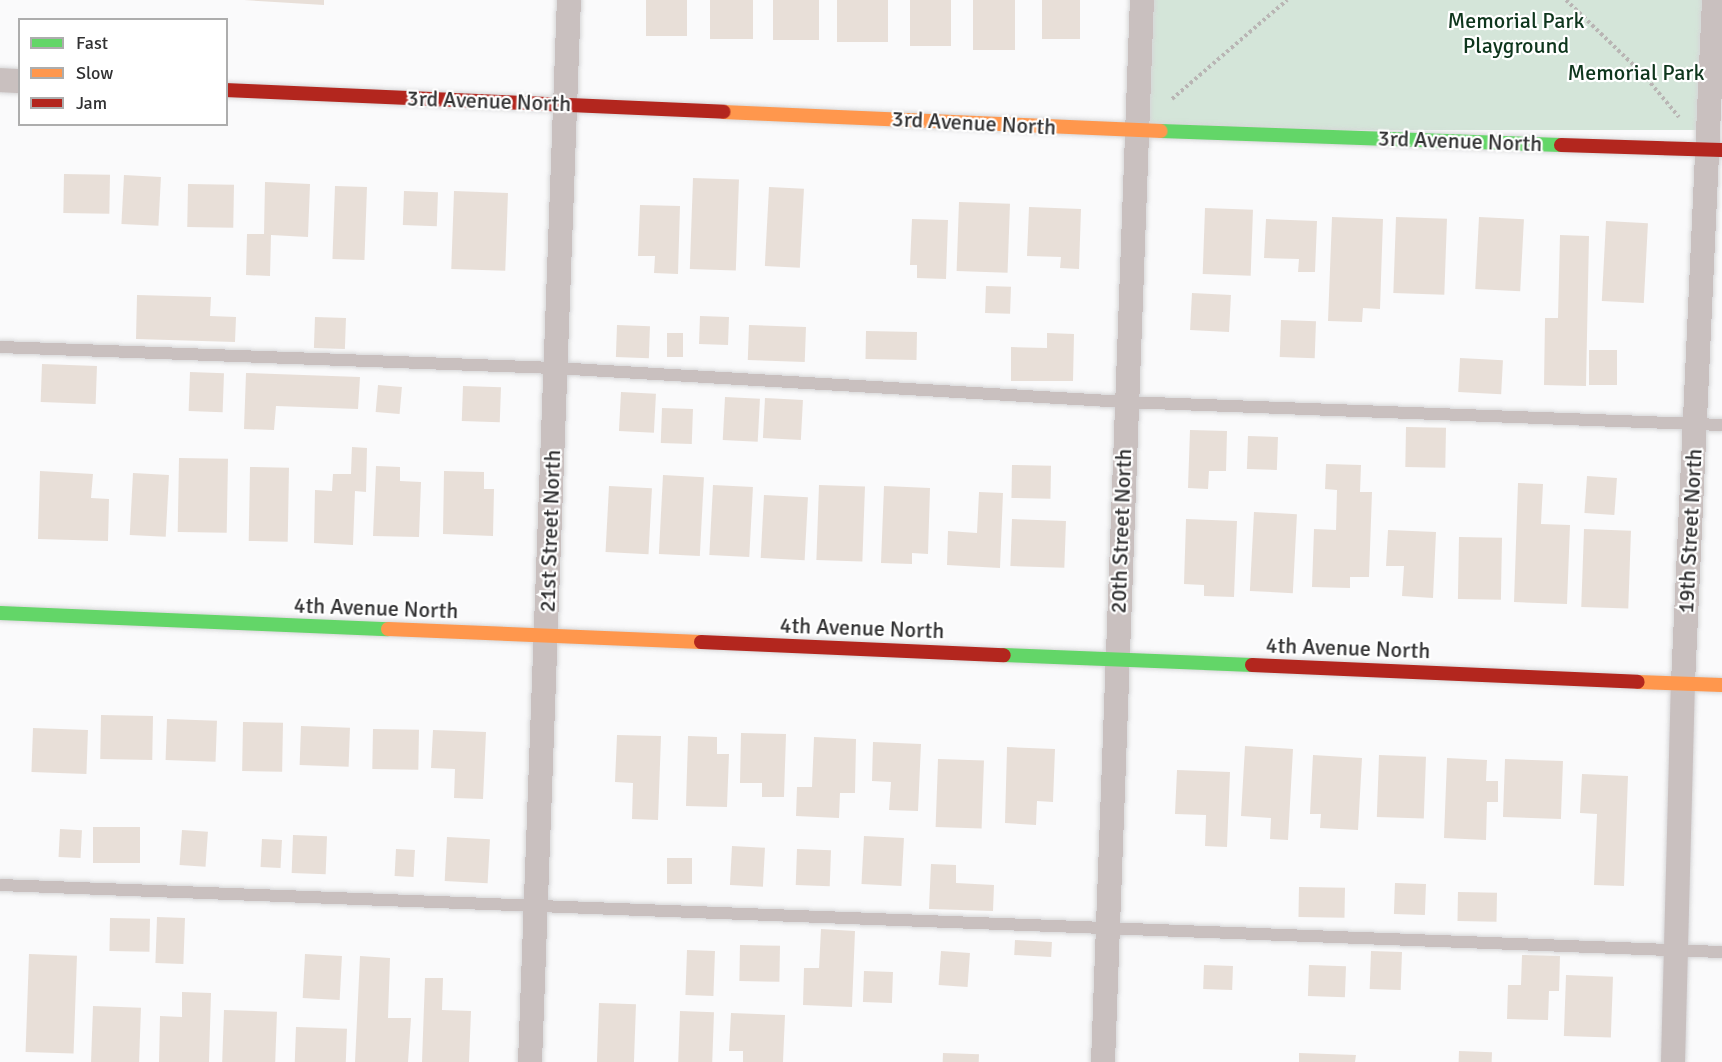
<!DOCTYPE html>
<style>
body{margin:0}
#map{position:relative;width:1722px;height:1062px;overflow:hidden;background:#fafafb;font-family:Signika,sans-serif}
div>[style]{position:absolute}
[style*='--x']{left:calc(var(--x)*1px);top:calc(var(--y)*1px);width:calc(var(--w)*1px);rotate:calc(var(--a)*1deg)}
.green>*{inset:0;background:#d4e5d9;transform-origin:0 0}
.building>*{inset:0;background:#e8dfd8;transform-origin:0 0}
.path>*{height:4px;margin-top:-2px;transform-origin:0;background:repeating-linear-gradient(90deg,#b9b5b4 0 3px,transparent 0 6px)}
.roads{filter:drop-shadow(0 0 2px #d6d6d7) drop-shadow(0 0 2px #d6d6d7)}
.lane>*{height:12px;margin:-6px;padding:0 6px;transform-origin:6px;border-radius:6px;background:#c9c0bf}
.street>*{height:24px;margin:-12px;padding:0 12px;transform-origin:12px;border-radius:12px;background:#c9c0bf}
.fast>*{height:14px;margin:-7px;padding:0 7px;transform-origin:7px;border-radius:7px;background:#63d668}
.slow>*{height:14px;margin:-7px;padding:0 7px;transform-origin:7px;border-radius:7px;background:#ff974d}
.jam>*{height:14px;margin:-7px;padding:0 7px;transform-origin:7px;border-radius:7px;background:#b3261e}
span{translate:-50% -50%;white-space:nowrap;text-align:center;line-height:1.15;-webkit-text-stroke:4.5px #fff;paint-order:stroke}
.park-label{font-size:22px;color:#0e361d}
.street-label{font-size:22px;color:#313132}
.legend{position:absolute;left:18px;top:18px;width:210px;height:108px;box-sizing:border-box;background:#fff;border:2px solid #adadad;margin:0;padding:8px 10px;list-style:none;font-size:18px;color:#313132}
.legend li{display:flex;align-items:center;gap:12px;height:30px}
.legend b{width:30px;border:2px solid #adadad}
</style>
<div id="map">
<div class="green">
<i style="left:1142px;top:0;width:572px;height:130px"></i>
</div>
<div class="building">
<i style="clip-path:polygon(244px 0,324px 0,324px 5px)"></i>
<i style="left:646px;top:0;width:41px;height:36px"></i>
<i style="left:710px;top:0;width:43px;height:39px"></i>
<i style="left:773px;top:0;width:46px;height:40px"></i>
<i style="left:837px;top:0;width:51px;height:42px"></i>
<i style="left:910px;top:0;width:41px;height:46px"></i>
<i style="left:973px;top:0;width:42px;height:50px"></i>
<i style="left:1042px;top:0;width:38px;height:39px"></i>
<i style="left:64px;top:174px;width:46px;height:39px;rotate:1deg"></i>
<i style="left:124px;top:175px;width:37px;height:49px;rotate:3deg"></i>
<i style="left:693px;top:178px;width:46px;height:91px;rotate:2deg"></i>
<i style="clip-path:polygon(265px 182px,310px 184px,308px 237px,271px 235px,270px 276px,246px 275px,247px 234px,264px 234px)"></i>
<i style="left:188px;top:184px;width:46px;height:43px;rotate:1deg"></i>
<i style="left:335px;top:186px;width:32px;height:73px;rotate:2deg"></i>
<i style="left:769px;top:187px;width:35px;height:79px;rotate:3deg"></i>
<i style="left:404px;top:191px;width:34px;height:34px;rotate:2deg"></i>
<i style="left:454px;top:191px;width:54px;height:78px;rotate:2deg"></i>
<i style="left:959px;top:202px;width:51px;height:69px;rotate:2deg"></i>
<i style="clip-path:polygon(640px 205px,680px 206px,678px 274px,654px 273px,655px 256px,638px 256px)"></i>
<i style="clip-path:polygon(1029px 207px,1081px 209px,1079px 269px,1060px 268px,1061px 257px,1027px 256px)"></i>
<i style="left:1205px;top:208px;width:48px;height:66px;rotate:2deg"></i>
<i style="clip-path:polygon(1332px 217px,1383px 219px,1380px 309px,1363px 308px,1362px 322px,1328px 321px)"></i>
<i style="left:1396px;top:217px;width:51px;height:76px;rotate:2deg"></i>
<i style="left:1479px;top:217px;width:45px;height:72px;rotate:3deg"></i>
<i style="clip-path:polygon(912px 219px,948px 220px,946px 279px,917px 278px,917px 265px,910px 265px)"></i>
<i style="clip-path:polygon(1266px 219px,1317px 221px,1315px 272px,1298px 272px,1299px 259px,1264px 258px)"></i>
<i style="left:1606px;top:221px;width:42px;height:80px;rotate:3deg"></i>
<i style="clip-path:polygon(1560px 235px,1589px 236px,1586px 386px,1544px 385px,1545px 318px,1558px 318px)"></i>
<i style="left:986px;top:286px;width:25px;height:27px;rotate:2deg"></i>
<i style="left:1192px;top:293px;width:39px;height:37px;rotate:3deg"></i>
<i style="clip-path:polygon(137px 295px,211px 297px,210px 316px,236px 317px,235px 342px,136px 339px)"></i>
<i style="left:700px;top:316px;width:29px;height:28px;rotate:2deg"></i>
<i style="left:315px;top:317px;width:31px;height:31px;rotate:2deg"></i>
<i style="left:1281px;top:320px;width:35px;height:37px;rotate:2deg"></i>
<i style="left:617px;top:325px;width:33px;height:32px;rotate:2deg"></i>
<i style="left:749px;top:325px;width:57px;height:35px;rotate:2deg"></i>
<i style="left:866px;top:331px;width:51px;height:28px;rotate:1deg"></i>
<i style="left:667px;top:333px;width:16px;height:24px"></i>
<i style="clip-path:polygon(1047px 333px,1074px 334px,1073px 381px,1011px 381px,1011px 347px,1047px 348px)"></i>
<i style="left:1589px;top:350px;width:28px;height:35px"></i>
<i style="left:1460px;top:358px;width:43px;height:34px;rotate:3deg"></i>
<i style="left:42px;top:364px;width:55px;height:38px;rotate:2deg"></i>
<i style="left:190px;top:372px;width:34px;height:39px;rotate:2deg"></i>
<i style="clip-path:polygon(246px 373px,360px 377px,358px 409px,276px 406px,274px 430px,244px 429px)"></i>
<i style="left:378px;top:385px;width:24px;height:27px;rotate:5deg"></i>
<i style="left:463px;top:386px;width:38px;height:35px;rotate:2deg"></i>
<i style="left:621px;top:392px;width:35px;height:39px;rotate:3deg"></i>
<i style="left:725px;top:397px;width:35px;height:43px;rotate:3deg"></i>
<i style="left:765px;top:398px;width:38px;height:40px;rotate:3deg"></i>
<i style="left:662px;top:408px;width:31px;height:35px;rotate:2deg"></i>
<i style="left:1406px;top:427px;width:40px;height:40px;rotate:1deg"></i>
<i style="clip-path:polygon(1190px 430px,1227px 431px,1226px 471px,1209px 471px,1208px 489px,1188px 488px)"></i>
<i style="left:1248px;top:436px;width:30px;height:33px;rotate:2deg"></i>
<i style="clip-path:polygon(352px 447px,367px 448px,366px 492px,355px 491px,353px 545px,314px 543px,315px 490px,332px 491px,333px 474px,351px 474px)"></i>
<i style="left:179px;top:458px;width:49px;height:74px;rotate:1deg"></i>
<i style="clip-path:polygon(1326px 464px,1361px 465px,1360px 492px,1372px 492px,1369px 577px,1350px 577px,1350px 588px,1312px 587px,1314px 529px,1336px 530px,1337px 490px,1325px 489px)"></i>
<i style="left:1012px;top:465px;width:39px;height:33px;rotate:1deg"></i>
<i style="clip-path:polygon(376px 466px,400px 467px,400px 481px,421px 482px,419px 537px,373px 536px)"></i>
<i style="left:250px;top:467px;width:39px;height:74px;rotate:1deg"></i>
<i style="clip-path:polygon(40px 471px,93px 474px,91px 498px,109px 499px,108px 541px,38px 539px)"></i>
<i style="clip-path:polygon(444px 471px,484px 472px,484px 489px,494px 489px,493px 536px,443px 534px)"></i>
<i style="left:133px;top:473px;width:36px;height:62px;rotate:3deg"></i>
<i style="left:663px;top:475px;width:41px;height:79px;rotate:3deg"></i>
<i style="left:1587px;top:476px;width:30px;height:37px;rotate:4deg"></i>
<i style="clip-path:polygon(1518px 483px,1543px 484px,1541px 524px,1570px 525px,1567px 604px,1514px 602px)"></i>
<i style="left:713px;top:485px;width:40px;height:70px;rotate:3deg"></i>
<i style="left:819px;top:485px;width:46px;height:75px;rotate:2deg"></i>
<i style="left:609px;top:486px;width:43px;height:66px;rotate:3deg"></i>
<i style="clip-path:polygon(884px 486px,930px 488px,928px 554px,912px 553px,912px 564px,881px 563px)"></i>
<i style="clip-path:polygon(979px 492px,1003px 493px,1000px 568px,947px 565px,948px 531px,977px 533px)"></i>
<i style="left:764px;top:495px;width:44px;height:63px;rotate:3deg"></i>
<i style="left:1254px;top:512px;width:43px;height:79px;rotate:3deg"></i>
<i style="left:1012px;top:519px;width:54px;height:47px;rotate:2deg"></i>
<i style="clip-path:polygon(1186px 519px,1237px 521px,1234px 597px,1204px 596px,1204px 585px,1184px 584px)"></i>
<i style="left:1584px;top:529px;width:47px;height:78px;rotate:2deg"></i>
<i style="clip-path:polygon(1388px 530px,1436px 532px,1433px 598px,1402px 596px,1404px 566px,1386px 566px)"></i>
<i style="left:1459px;top:537px;width:43px;height:62px;rotate:1deg"></i>
<i style="left:101px;top:715px;width:52px;height:44px;rotate:1deg"></i>
<i style="left:167px;top:719px;width:50px;height:41px;rotate:2deg"></i>
<i style="left:243px;top:722px;width:40px;height:49px;rotate:1deg"></i>
<i style="left:301px;top:726px;width:49px;height:39px;rotate:2deg"></i>
<i style="left:33px;top:728px;width:55px;height:44px;rotate:2deg"></i>
<i style="left:373px;top:729px;width:46px;height:40px;rotate:1deg"></i>
<i style="clip-path:polygon(433px 730px,486px 732px,483px 799px,454px 798px,455px 769px,431px 768px)"></i>
<i style="clip-path:polygon(741px 733px,786px 734px,784px 797px,762px 797px,762px 783px,740px 783px)"></i>
<i style="clip-path:polygon(617px 735px,661px 736px,658px 820px,632px 819px,633px 783px,615px 782px)"></i>
<i style="clip-path:polygon(688px 736px,717px 737px,717px 754px,729px 754px,727px 807px,686px 806px)"></i>
<i style="clip-path:polygon(814px 737px,856px 739px,855px 793px,840px 793px,839px 818px,796px 816px,797px 787px,812px 787px)"></i>
<i style="clip-path:polygon(873px 742px,921px 744px,918px 811px,889px 810px,891px 782px,872px 781px)"></i>
<i style="clip-path:polygon(1245px 746px,1293px 749px,1288px 840px,1270px 839px,1271px 818px,1241px 816px)"></i>
<i style="clip-path:polygon(1007px 747px,1055px 749px,1053px 802px,1037px 801px,1036px 825px,1005px 823px)"></i>
<i style="clip-path:polygon(1313px 755px,1362px 758px,1358px 830px,1320px 828px,1321px 814px,1310px 814px)"></i>
<i style="left:1379px;top:755px;width:47px;height:62px;rotate:2deg"></i>
<i style="clip-path:polygon(1447px 758px,1487px 760px,1486px 781px,1498px 781px,1498px 802px,1487px 802px,1486px 840px,1444px 838px)"></i>
<i style="left:938px;top:759px;width:46px;height:68px;rotate:2deg"></i>
<i style="left:1505px;top:759px;width:58px;height:58px;rotate:2deg"></i>
<i style="clip-path:polygon(1177px 770px,1230px 772px,1227px 847px,1205px 846px,1206px 815px,1175px 814px)"></i>
<i style="clip-path:polygon(1582px 774px,1628px 776px,1624px 886px,1594px 885px,1597px 814px,1580px 813px)"></i>
<i style="left:93px;top:827px;width:47px;height:36px"></i>
<i style="left:60px;top:829px;width:22px;height:28px;rotate:3deg"></i>
<i style="left:182px;top:830px;width:26px;height:35px;rotate:4deg"></i>
<i style="left:293px;top:835px;width:34px;height:38px;rotate:2deg"></i>
<i style="left:864px;top:836px;width:40px;height:48px;rotate:3deg"></i>
<i style="left:447px;top:837px;width:43px;height:44px;rotate:3deg"></i>
<i style="left:262px;top:839px;width:20px;height:28px;rotate:3deg"></i>
<i style="left:732px;top:846px;width:33px;height:39px;rotate:3deg"></i>
<i style="left:396px;top:849px;width:19px;height:27px;rotate:3deg"></i>
<i style="left:797px;top:849px;width:34px;height:36px;rotate:2deg"></i>
<i style="left:667px;top:858px;width:25px;height:26px"></i>
<i style="clip-path:polygon(931px 864px,956px 865px,956px 883px,994px 885px,993px 911px,929px 909px)"></i>
<i style="left:1395px;top:883px;width:31px;height:31px;rotate:2deg"></i>
<i style="left:1299px;top:887px;width:46px;height:30px;rotate:1deg"></i>
<i style="left:1458px;top:892px;width:39px;height:29px;rotate:1deg"></i>
<i style="left:157px;top:917px;width:28px;height:46px;rotate:2deg"></i>
<i style="left:110px;top:918px;width:40px;height:33px;rotate:1deg"></i>
<i style="clip-path:polygon(821px 929px,855px 931px,852px 1007px,803px 1005px,804px 968px,819px 968px)"></i>
<i style="left:1015px;top:940px;width:37px;height:15px;rotate:3deg"></i>
<i style="left:740px;top:945px;width:40px;height:36px;rotate:1deg"></i>
<i style="left:687px;top:950px;width:28px;height:45px;rotate:2deg"></i>
<i style="left:941px;top:951px;width:29px;height:34px;rotate:4deg"></i>
<i style="left:1371px;top:951px;width:31px;height:38px;rotate:2deg"></i>
<i style="left:29px;top:954px;width:48px;height:98px;rotate:2deg"></i>
<i style="left:305px;top:954px;width:37px;height:44px;rotate:3deg"></i>
<i style="clip-path:polygon(1522px 955px,1560px 956px,1559px 991px,1549px 991px,1548px 1020px,1507px 1019px,1508px 985px,1521px 985px)"></i>
<i style="clip-path:polygon(360px 956px,390px 958px,388px 1018px,411px 1018px,408px 1062px,355px 1062px)"></i>
<i style="left:1204px;top:965px;width:29px;height:24px;rotate:2deg"></i>
<i style="left:1309px;top:965px;width:37px;height:31px;rotate:2deg"></i>
<i style="left:864px;top:971px;width:29px;height:31px;rotate:2deg"></i>
<i style="left:1566px;top:975px;width:47px;height:61px;rotate:2deg"></i>
<i style="clip-path:polygon(425px 978px,443px 978px,442px 1010px,471px 1011px,469px 1062px,422px 1062px)"></i>
<i style="clip-path:polygon(182px 992px,211px 993px,209px 1062px,159px 1062px,160px 1016px,182px 1017px)"></i>
<i style="left:599px;top:1003px;width:37px;height:59px;rotate:2deg"></i>
<i style="left:93px;top:1006px;width:48px;height:56px;rotate:2deg"></i>
<i style="left:224px;top:1010px;width:53px;height:52px;rotate:2deg"></i>
<i style="left:680px;top:1011px;width:34px;height:51px;rotate:2deg"></i>
<i style="clip-path:polygon(731px 1013px,785px 1015px,783px 1062px,743px 1062px,743px 1051px,729px 1051px)"></i>
<i style="left:296px;top:1027px;width:51px;height:35px;rotate:2deg"></i>
<i style="left:1459px;top:1051px;width:33px;height:11px;rotate:2deg"></i>
<i style="left:943px;top:1053px;width:36px;height:9px;rotate:2deg"></i>
<i style="clip-path:polygon(1299px 1053px,1356px 1055px,1355px 1062px,1299px 1062px)"></i>
</div>
<div class="path">
<i style="--x:1566;--y:0;--w:107;--a:43.9"></i>
<i style="--x:1643;--y:74;--w:56;--a:50.1"></i>
<i style="--x:1172;--y:99;--w:152;--a:-40.7"></i>
</div>
<div class="roads">
<div class="lane">
<i style="--x:0;--y:347;--w:555;--a:2.17"></i>
<i style="--x:555;--y:368;--w:572;--a:3.41"></i>
<i style="--x:1126;--y:402;--w:596;--a:2.21"></i>
<i style="--x:0;--y:885;--w:1723;--a:2.23"></i>
</div>
<div class="street">
<i style="--x:0;--y:80;--w:20;--a:3"></i>
<i style="--x:530;--y:1062;--w:1063;--a:-87.9"></i>
<i style="--x:1103;--y:1062;--w:1063;--a:-87.9"></i>
<i style="--x:1673;--y:1062;--w:379;--a:-88.5"></i>
<i style="--x:1683;--y:683;--w:684;--a:-87.4"></i>
</div>
<div class="fast">
<i style="--x:1161;--y:131;--w:400;--a:2"></i>
<i style="--x:0;--y:613;--w:388;--a:2.4"></i>
<i style="--x:1004;--y:655;--w:248;--a:2.3"></i>
</div>
<div class="slow">
<i style="--x:724;--y:112;--w:437;--a:2.5"></i>
<i style="--x:388;--y:629;--w:313;--a:2.4"></i>
<i style="--x:1638;--y:682;--w:84;--a:2"></i>
</div>
<div class="jam">
<i style="--x:226;--y:90;--w:498;--a:2.5"></i>
<i style="--x:1561;--y:145;--w:161;--a:1.8"></i>
<i style="--x:701;--y:642;--w:303;--a:2.5"></i>
<i style="--x:1252;--y:665;--w:386;--a:2.5"></i>
</div>
</div>
<div class="park-label">
<span style="left:1516px;top:33px">Memorial Park<br>Playground</span>
<span style="left:1636px;top:73px">Memorial Park</span>
</div>
<div class="street-label">
<span style="left:489px;top:101px;rotate:2deg">3rd Avenue North</span>
<span style="left:974px;top:123px;rotate:3deg">3rd Avenue North</span>
<span style="left:1460px;top:141px;rotate:2deg">3rd Avenue North</span>
<span style="left:550px;top:531px;rotate:-88deg">21st Street North</span>
<span style="left:1121px;top:531px;rotate:-88deg">20th Street North</span>
<span style="left:1690px;top:531px;rotate:-87deg">19th Street North</span>
<span style="left:376px;top:608px;rotate:2deg">4th Avenue North</span>
<span style="left:862px;top:628px;rotate:2deg">4th Avenue North</span>
<span style="left:1348px;top:648px;rotate:2deg">4th Avenue North</span>
</div>
<ul class="legend">
<li><b style="height:8px;background:#63d668"></b>Fast</li>
<li><b style="height:8px;background:#ff974d"></b>Slow</li>
<li><b style="height:8px;background:#b3261e"></b>Jam</li>
</ul>
</div>
